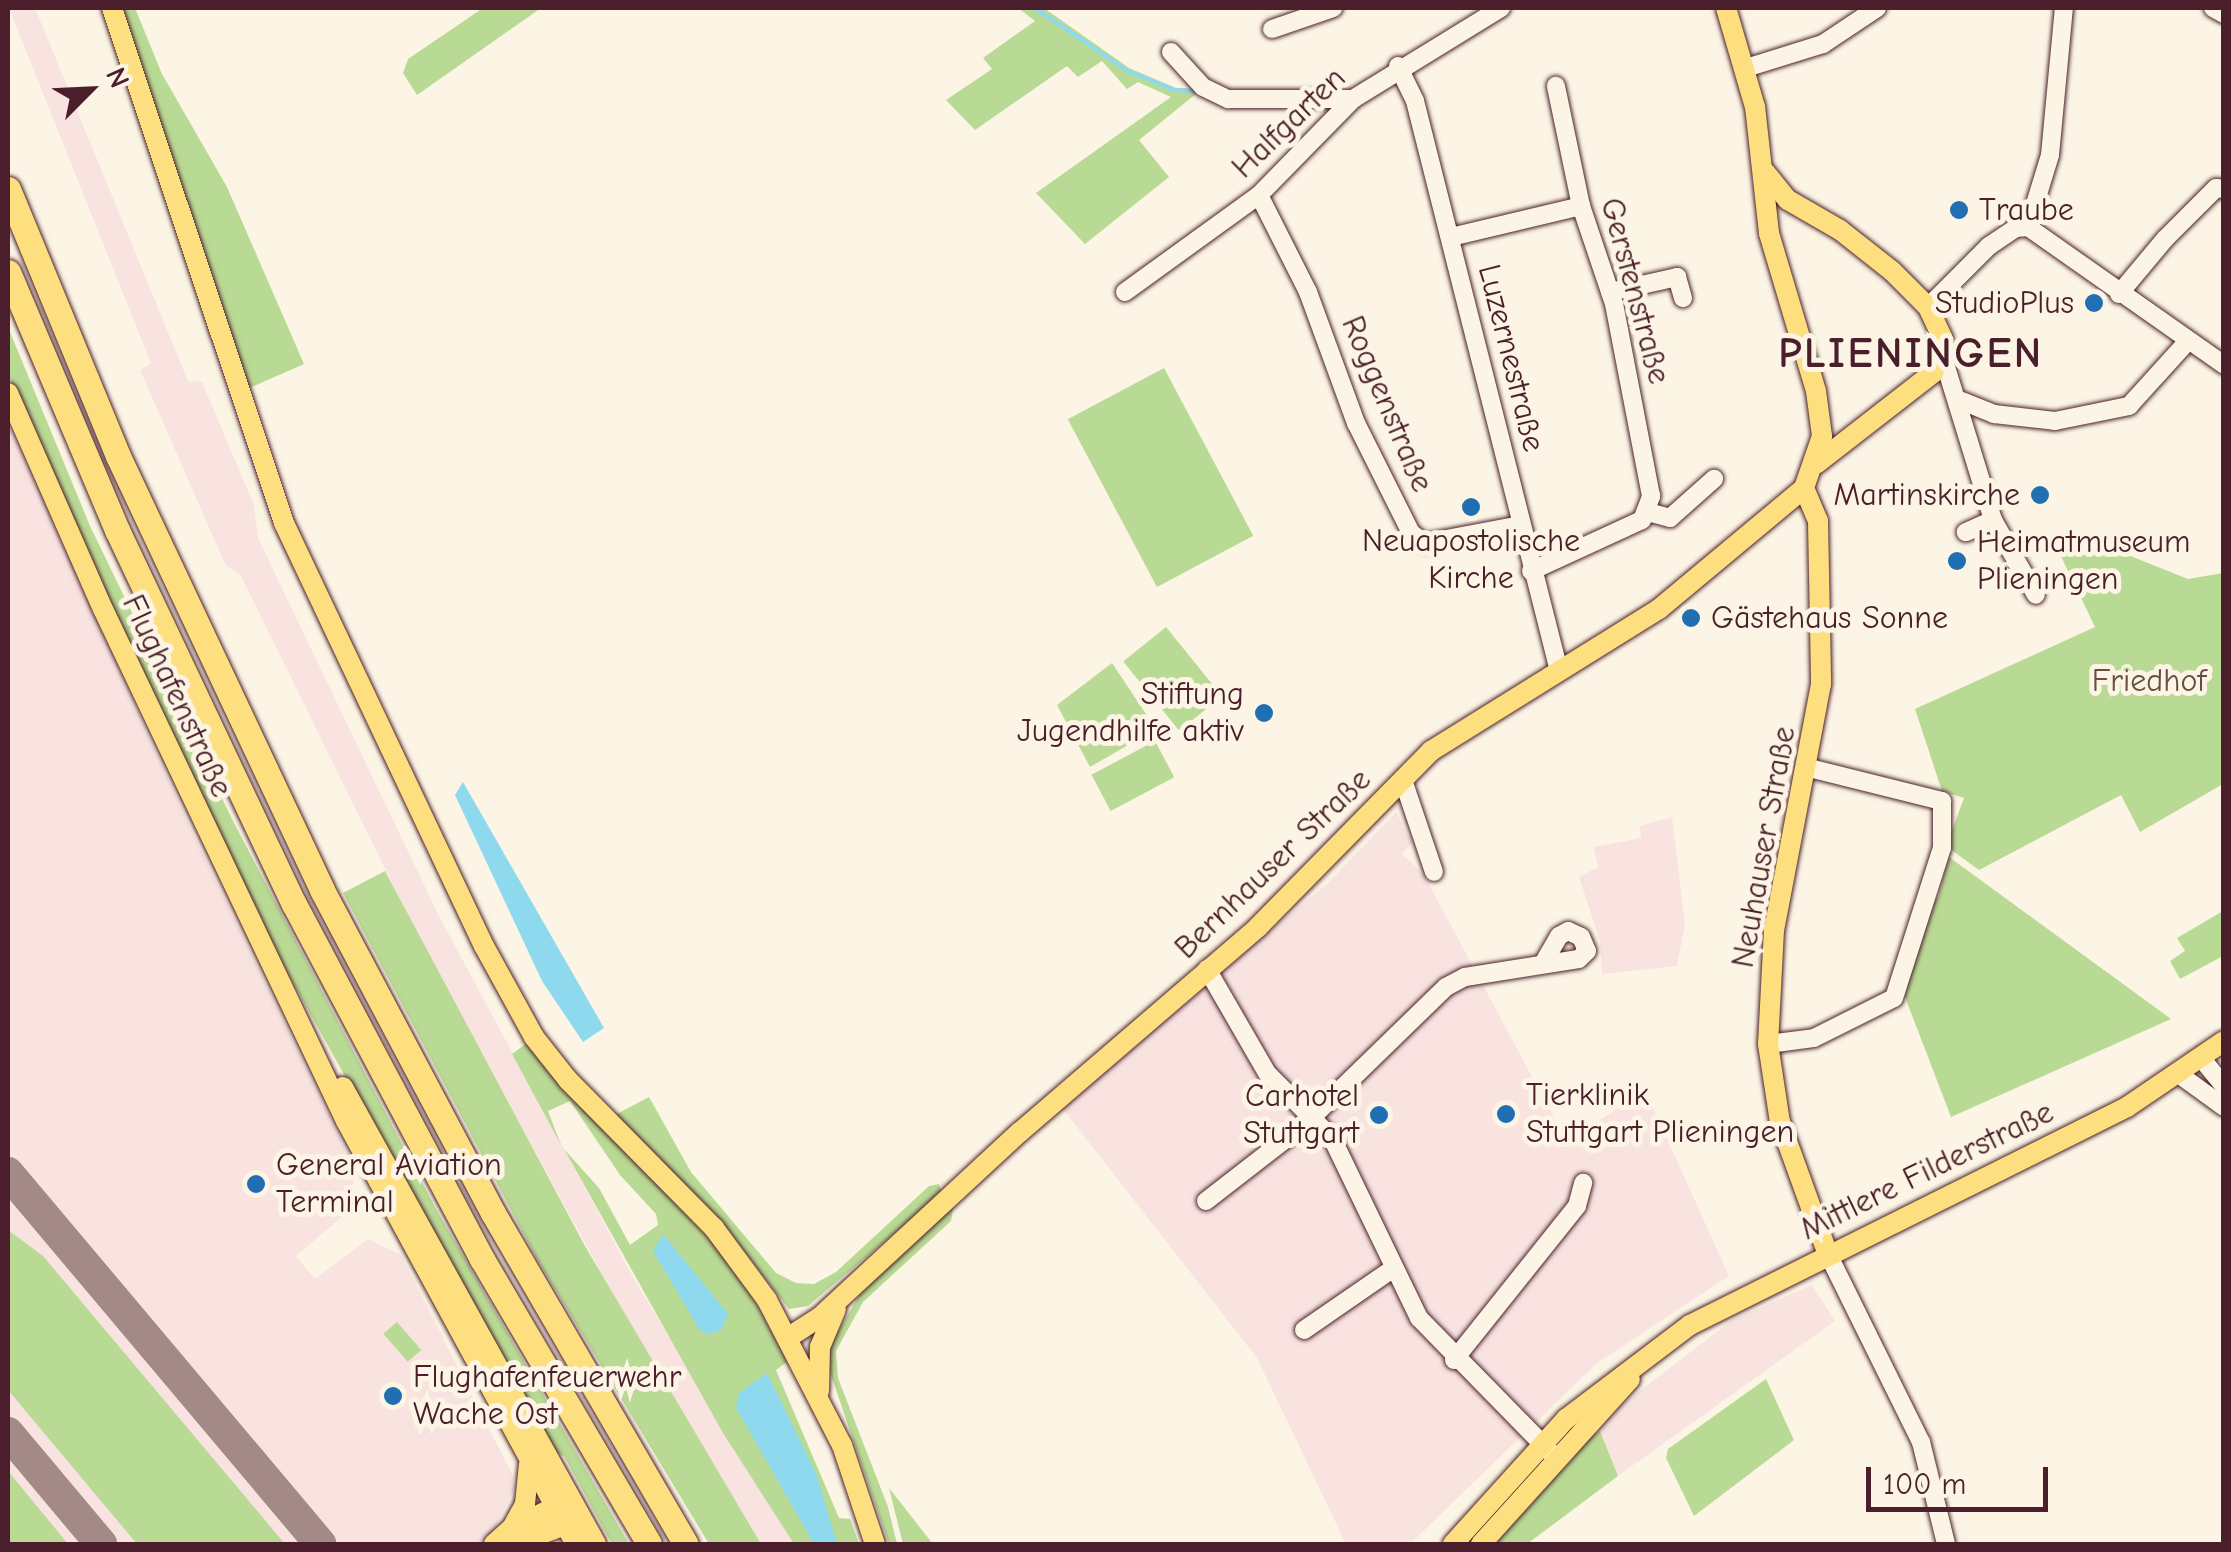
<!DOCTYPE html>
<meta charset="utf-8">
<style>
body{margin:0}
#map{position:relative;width:2231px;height:1552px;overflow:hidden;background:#fcf5e5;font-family:"Comic Neue",sans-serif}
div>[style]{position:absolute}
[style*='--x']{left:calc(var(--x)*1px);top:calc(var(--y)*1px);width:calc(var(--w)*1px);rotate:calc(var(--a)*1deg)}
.built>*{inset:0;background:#f8e3e0}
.green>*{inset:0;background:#b9da94;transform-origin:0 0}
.water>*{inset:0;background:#8ed9ee}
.stream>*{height:4px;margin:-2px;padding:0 2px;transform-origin:2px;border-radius:2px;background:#8ed9ee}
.taxiway>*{height:32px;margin:-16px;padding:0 16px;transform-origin:16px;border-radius:16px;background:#a38a88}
.roads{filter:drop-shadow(0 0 2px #4a1f2b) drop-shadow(0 0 2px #4a1f2b)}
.minor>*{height:18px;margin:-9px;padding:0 9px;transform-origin:9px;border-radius:9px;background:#fcf5e5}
.major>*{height:20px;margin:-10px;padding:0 10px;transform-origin:10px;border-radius:10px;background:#fedf80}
.highway>*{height:25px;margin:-12.5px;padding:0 12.5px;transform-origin:12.5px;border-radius:12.5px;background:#fedf80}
.dots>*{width:28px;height:28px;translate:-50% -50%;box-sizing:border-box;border:5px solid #fcf5e5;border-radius:50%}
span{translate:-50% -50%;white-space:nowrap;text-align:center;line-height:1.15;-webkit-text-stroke:10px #fcf5e5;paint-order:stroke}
.street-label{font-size:32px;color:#4a1f2b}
.poi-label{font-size:32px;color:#4a1f2b}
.left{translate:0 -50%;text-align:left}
.right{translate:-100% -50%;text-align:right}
.park-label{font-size:32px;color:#664e45}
.district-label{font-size:42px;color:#4a1f2b;font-weight:700;letter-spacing:2.5px}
.frame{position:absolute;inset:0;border:10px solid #4a1f2b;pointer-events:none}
.north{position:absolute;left:40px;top:40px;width:100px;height:100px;-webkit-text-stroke:8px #fcf5e5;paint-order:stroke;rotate:66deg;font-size:28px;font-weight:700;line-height:40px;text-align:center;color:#4a1f2b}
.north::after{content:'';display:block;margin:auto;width:35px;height:45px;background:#4a1f2b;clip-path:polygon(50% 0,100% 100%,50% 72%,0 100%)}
.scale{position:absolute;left:1866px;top:1467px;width:182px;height:45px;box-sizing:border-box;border:5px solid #4a1f2b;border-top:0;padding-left:12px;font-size:30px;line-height:35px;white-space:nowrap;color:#4a1f2b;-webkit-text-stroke:8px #fcf5e5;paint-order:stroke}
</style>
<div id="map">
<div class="built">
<i style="clip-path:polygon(9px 8px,35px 8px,188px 381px,202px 382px,254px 505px,258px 538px,440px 918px,634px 1279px,794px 1544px,761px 1544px,630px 1325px,427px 954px,240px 574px,226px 566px,140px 370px,151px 363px)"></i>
<i style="clip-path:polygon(8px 423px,189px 825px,355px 1169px,349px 1211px,296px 1256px,315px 1279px,368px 1239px,401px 1255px,513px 1476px,514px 1489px,487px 1544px,8px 1544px)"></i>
<i style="clip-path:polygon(1396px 812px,1412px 843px,1402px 854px,1424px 875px,1567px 1142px,1645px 1090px,1729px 1276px,1597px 1363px,1410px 1544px,1346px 1544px,1257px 1358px,1059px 1104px,1327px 884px)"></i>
<i style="clip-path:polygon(1672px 817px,1685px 925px,1677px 966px,1602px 974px,1600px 941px,1579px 877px,1598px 867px,1594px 847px,1641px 838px,1640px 826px)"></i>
<i style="clip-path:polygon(1812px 1285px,1835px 1321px,1618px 1476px,1600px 1431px,1610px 1414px,1732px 1320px)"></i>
</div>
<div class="green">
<i style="clip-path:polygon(120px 8px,135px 8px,162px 74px,227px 187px,304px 364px,247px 389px)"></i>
<i style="clip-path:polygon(483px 8px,541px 8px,417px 95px,403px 73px,408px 59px)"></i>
<i style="clip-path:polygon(1018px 8px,1044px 8px,1129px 68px,1176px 88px,1202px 89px,1139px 140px,1169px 177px,1085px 244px,1036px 193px,1171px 97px,1138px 82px,1127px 89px,1102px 61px,1078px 77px,1067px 66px,975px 130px,946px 100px,992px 69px,983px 58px,1035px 21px)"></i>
<i style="clip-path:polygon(8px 327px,90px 526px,232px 819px,436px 1209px,629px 1544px,612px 1544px,564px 1456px,554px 1452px,272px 945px,55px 490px,8px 374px)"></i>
<i style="left:1164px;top:368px;width:190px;height:109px;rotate:62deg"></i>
<i style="clip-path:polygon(2083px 537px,2188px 579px,2223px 573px,2223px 784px,2140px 832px,2121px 795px,1979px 870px,1946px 846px,1964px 798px,1942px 791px,1915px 709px,2095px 627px,2058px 550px)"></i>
<i style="left:1166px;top:627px;width:89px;height:55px;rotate:51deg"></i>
<i style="clip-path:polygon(1112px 663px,1156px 729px,1090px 767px,1057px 705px)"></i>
<i style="left:1155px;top:741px;width:41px;height:72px;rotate:62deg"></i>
<i style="clip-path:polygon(1949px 857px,2171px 1019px,1951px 1117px,1905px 997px,1922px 917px,1938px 897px)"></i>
<i style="clip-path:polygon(385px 871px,585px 1246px,761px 1544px,709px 1544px,537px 1259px,343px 893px)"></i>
<i style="clip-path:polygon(2223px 911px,2223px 956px,2180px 979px,2170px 961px,2185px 951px,2177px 938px)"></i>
<i style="clip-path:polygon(531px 1040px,725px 1257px,759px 1308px,787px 1362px,776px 1370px,839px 1518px,850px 1519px,859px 1544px,794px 1544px,723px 1433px,564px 1149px,599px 1188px,630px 1245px,658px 1225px,656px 1214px,620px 1175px,570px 1101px,548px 1111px,561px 1145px,512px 1054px)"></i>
<i style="clip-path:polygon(649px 1097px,691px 1172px,776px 1273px,796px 1283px,814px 1284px,836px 1272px,929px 1186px,939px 1184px,942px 1193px,808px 1306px,789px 1309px,715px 1214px,613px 1116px)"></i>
<i style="clip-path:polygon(954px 1204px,951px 1221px,863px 1302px,836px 1351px,838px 1378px,888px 1507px,897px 1544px,889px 1544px,824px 1355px,863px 1289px)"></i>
<i style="clip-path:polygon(8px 1230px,43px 1256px,285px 1544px,137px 1544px,8px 1390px)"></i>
<i style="left:397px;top:1322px;width:37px;height:18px;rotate:49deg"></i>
<i style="clip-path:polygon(1766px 1379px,1794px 1440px,1694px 1516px,1666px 1458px,1668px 1449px)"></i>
<i style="clip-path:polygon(1600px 1431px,1618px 1476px,1527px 1544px,1491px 1544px,1582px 1442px)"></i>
<i style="clip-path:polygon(8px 1471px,68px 1544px,8px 1544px)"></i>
<i style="clip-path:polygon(889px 1488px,933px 1544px,903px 1544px)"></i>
</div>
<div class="water">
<i style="clip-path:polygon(463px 782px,604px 1028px,583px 1042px,542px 981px,455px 795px)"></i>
<i style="clip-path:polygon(663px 1234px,728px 1314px,721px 1330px,708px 1335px,699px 1329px,653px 1251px)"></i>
<i style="clip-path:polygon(767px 1373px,816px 1473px,837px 1544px,814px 1544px,736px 1408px,739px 1393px)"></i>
</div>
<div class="stream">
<i style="--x:1035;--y:8;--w:112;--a:34.1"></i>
<i style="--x:1128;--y:71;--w:51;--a:22"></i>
<i style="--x:1175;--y:90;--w:22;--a:3"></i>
</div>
<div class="taxiway">
<i style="--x:8;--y:1173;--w:485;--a:49.9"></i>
<i style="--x:8;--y:1433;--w:145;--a:50"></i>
</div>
<div class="roads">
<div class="minor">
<i style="--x:2213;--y:8;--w:13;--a:29"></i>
<i style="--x:1272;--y:29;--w:65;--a:-19"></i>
<i style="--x:1171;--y:52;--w:47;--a:47.6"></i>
<i style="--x:1203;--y:87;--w:28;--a:26"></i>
<i style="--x:1228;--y:99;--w:125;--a:0"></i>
<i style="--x:1398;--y:66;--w:39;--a:64"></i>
<i style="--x:1415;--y:101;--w:584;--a:75.82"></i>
<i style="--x:1746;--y:68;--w:81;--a:-17.3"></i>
<i style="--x:1823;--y:44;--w:65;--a:-33.7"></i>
<i style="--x:1259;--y:195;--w:109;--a:63.2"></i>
<i style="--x:1308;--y:292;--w:140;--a:69.9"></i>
<i style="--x:1356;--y:423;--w:123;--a:63.4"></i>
<i style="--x:1411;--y:533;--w:17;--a:36"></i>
<i style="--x:1425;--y:543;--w:97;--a:-10.7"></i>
<i style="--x:2028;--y:227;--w:75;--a:-73"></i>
<i style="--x:2050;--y:155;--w:148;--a:-84.6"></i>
<i style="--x:1451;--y:237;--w:134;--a:-13.4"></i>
<i style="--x:1125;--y:292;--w:165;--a:-35.9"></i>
<i style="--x:1259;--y:195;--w:134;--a:-45.6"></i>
<i style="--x:1353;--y:99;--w:174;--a:-31.6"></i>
<i style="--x:1610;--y:292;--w:69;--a:-12.6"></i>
<i style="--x:1677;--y:277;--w:22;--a:74"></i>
<i style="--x:2119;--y:294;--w:72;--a:-50.1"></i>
<i style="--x:2165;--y:239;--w:72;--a:-45"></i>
<i style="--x:2216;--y:188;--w:8;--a:7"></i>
<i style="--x:1928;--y:307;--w:86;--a:-45"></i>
<i style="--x:1989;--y:246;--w:32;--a:-34"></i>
<i style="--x:2016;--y:228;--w:12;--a:-5"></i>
<i style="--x:2028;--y:227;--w:240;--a:35.1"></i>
<i style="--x:1942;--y:354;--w:174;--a:72.9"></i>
<i style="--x:1993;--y:520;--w:30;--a:156"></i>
<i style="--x:1962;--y:401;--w:35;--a:22"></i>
<i style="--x:1994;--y:414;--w:61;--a:6.5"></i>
<i style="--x:2055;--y:421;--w:76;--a:-11.5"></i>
<i style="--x:2129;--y:406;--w:86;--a:-47.8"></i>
<i style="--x:1648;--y:512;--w:23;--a:15"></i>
<i style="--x:1670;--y:518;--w:59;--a:-41.6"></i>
<i style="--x:1993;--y:520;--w:86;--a:60.2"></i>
<i style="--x:1531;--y:571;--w:122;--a:-24.7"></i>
<i style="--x:1642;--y:520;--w:26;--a:-69"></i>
<i style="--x:1651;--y:496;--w:196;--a:-100.9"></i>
<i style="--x:1614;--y:304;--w:103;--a:-108.6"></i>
<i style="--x:1581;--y:206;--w:123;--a:-101.8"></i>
<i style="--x:1403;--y:780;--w:97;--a:71.4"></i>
<i style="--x:1207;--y:969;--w:120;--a:60"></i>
<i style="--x:1267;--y:1073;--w:92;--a:45"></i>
<i style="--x:1332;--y:1138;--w:200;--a:64.2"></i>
<i style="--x:1419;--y:1318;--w:187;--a:45.6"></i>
<i style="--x:1768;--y:1044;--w:46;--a:-7.4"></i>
<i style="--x:1814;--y:1038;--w:89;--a:-26.6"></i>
<i style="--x:1894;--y:998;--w:157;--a:-72.3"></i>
<i style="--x:1942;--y:848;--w:47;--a:-90"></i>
<i style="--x:1942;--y:801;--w:136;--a:-166"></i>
<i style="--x:2202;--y:1059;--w:35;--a:51"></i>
<i style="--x:2180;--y:1075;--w:54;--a:36"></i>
<i style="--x:1206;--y:1201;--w:124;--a:-37.8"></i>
<i style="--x:1304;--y:1125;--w:198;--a:-44.2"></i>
<i style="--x:1446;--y:987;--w:21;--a:-28"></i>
<i style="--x:1465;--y:977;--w:115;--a:-9"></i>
<i style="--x:1579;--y:959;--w:11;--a:-45"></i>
<i style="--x:1587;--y:951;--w:15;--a:-113"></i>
<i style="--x:1581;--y:937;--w:14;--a:-155"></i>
<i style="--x:1568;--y:931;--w:10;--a:151"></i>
<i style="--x:1559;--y:936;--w:30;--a:120"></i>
<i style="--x:1827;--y:1252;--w:212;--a:63.7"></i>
<i style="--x:1921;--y:1442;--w:105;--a:76.2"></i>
<i style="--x:1304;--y:1330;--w:109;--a:-34.6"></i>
<i style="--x:1454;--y:1360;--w:197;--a:-51.4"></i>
<i style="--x:1577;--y:1206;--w:24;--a:-75"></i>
</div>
<div class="major">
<i style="--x:112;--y:8;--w:543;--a:71.53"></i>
<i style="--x:284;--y:523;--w:468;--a:64.7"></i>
<i style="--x:484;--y:946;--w:104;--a:61.2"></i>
<i style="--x:534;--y:1037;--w:55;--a:51.7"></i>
<i style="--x:568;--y:1080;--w:208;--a:45.4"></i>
<i style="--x:714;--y:1228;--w:89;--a:53.6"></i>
<i style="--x:767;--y:1300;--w:163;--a:62.7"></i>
<i style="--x:842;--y:1445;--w:104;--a:71.6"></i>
<i style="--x:1765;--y:172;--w:36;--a:51"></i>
<i style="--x:1788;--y:200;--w:60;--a:30"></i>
<i style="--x:1840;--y:230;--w:66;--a:38.3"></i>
<i style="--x:1892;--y:271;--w:51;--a:45"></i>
<i style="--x:1928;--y:307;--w:35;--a:65"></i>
<i style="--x:1943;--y:339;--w:35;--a:106"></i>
<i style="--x:1933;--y:373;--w:148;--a:142.1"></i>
<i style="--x:8;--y:393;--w:236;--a:66.3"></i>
<i style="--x:103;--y:609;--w:567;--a:64.61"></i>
<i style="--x:346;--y:1121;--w:481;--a:61.5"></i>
<i style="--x:1804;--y:488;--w:36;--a:67"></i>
<i style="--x:1818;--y:521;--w:163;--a:88.9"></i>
<i style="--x:1821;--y:684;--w:250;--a:100.8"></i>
<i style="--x:1774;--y:930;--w:114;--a:93"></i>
<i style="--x:1768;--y:1044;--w:79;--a:81.3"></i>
<i style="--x:1780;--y:1122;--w:138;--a:70.1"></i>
<i style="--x:343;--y:1087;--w:522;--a:61.03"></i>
<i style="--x:789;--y:1337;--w:38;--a:-33"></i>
<i style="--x:821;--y:1316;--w:271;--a:-42.8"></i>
<i style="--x:1020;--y:1132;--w:314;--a:-40.7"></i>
<i style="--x:1258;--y:927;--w:247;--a:-45.5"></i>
<i style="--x:1431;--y:751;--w:269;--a:-31.9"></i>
<i style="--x:1659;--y:609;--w:189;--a:-39.8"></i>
<i style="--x:1804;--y:488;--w:55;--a:-70.9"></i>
<i style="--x:1822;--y:436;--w:45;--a:-97.6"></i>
<i style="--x:1816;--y:391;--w:165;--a:-106.6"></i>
<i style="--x:1769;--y:233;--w:127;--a:-96.3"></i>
<i style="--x:1755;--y:107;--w:103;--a:-106.3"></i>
<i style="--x:819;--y:1391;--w:44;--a:-88.7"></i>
<i style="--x:820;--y:1347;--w:41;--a:-67.2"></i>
<i style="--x:513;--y:1526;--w:25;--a:-61"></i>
<i style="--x:525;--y:1504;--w:40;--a:-84.3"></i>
<i style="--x:494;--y:1544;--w:24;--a:-42"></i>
<i style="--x:512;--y:1528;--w:57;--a:-26.1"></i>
<i style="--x:515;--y:1544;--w:62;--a:-20.8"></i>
<i style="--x:1453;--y:1544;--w:169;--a:-47.9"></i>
<i style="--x:1566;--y:1419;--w:156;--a:-37.2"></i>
<i style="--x:1690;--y:1325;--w:488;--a:-26.5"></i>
<i style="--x:2127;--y:1107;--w:117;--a:-34.2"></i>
<i style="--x:1481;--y:1544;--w:222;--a:-47.9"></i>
</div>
<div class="highway">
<i style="--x:8;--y:189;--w:289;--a:67.6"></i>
<i style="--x:118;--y:456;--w:480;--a:64.8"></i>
<i style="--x:322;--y:890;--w:365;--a:62.1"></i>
<i style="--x:493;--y:1213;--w:383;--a:59.8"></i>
<i style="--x:8;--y:272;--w:280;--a:67.1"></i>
<i style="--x:117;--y:530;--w:414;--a:64.7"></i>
<i style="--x:294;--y:904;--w:402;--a:62.1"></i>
<i style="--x:482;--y:1259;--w:330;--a:59.6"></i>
</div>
</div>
<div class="dots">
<i style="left:1959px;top:210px;background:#1f6fb2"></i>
<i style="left:2094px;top:303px;background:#1f6fb2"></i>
<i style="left:2040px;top:495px;background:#1f6fb2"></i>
<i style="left:1471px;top:507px;background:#1f6fb2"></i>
<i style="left:1957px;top:561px;background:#1f6fb2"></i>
<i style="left:1691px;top:618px;background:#1f6fb2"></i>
<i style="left:1264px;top:713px;background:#1f6fb2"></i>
<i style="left:1506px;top:1114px;background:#1f6fb2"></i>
<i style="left:1379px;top:1115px;background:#1f6fb2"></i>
<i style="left:256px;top:1184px;background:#1f6fb2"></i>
<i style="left:393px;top:1396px;background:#1f6fb2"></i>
</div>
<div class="street-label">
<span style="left:1289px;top:123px;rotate:-44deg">Halfgarten</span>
<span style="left:1635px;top:291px;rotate:75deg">Gerstenstraße</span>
<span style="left:1511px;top:358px;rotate:76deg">Luzernestraße</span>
<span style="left:1387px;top:404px;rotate:67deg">Roggenstraße</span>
<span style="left:177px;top:696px;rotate:65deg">Flughafenstraße</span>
<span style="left:1764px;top:847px;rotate:-80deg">Neuhauser Straße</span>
<span style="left:1273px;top:864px;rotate:-44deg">Bernhauser Straße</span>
<span style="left:1927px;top:1171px;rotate:-26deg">Mittlere Filderstraße</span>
</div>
<div class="poi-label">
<span class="left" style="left:1979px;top:210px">Traube</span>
<span class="right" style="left:2074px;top:303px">StudioPlus</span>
<span class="right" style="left:2020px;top:495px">Martinskirche</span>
<span style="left:1471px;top:560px">Neuapostolische<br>Kirche</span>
<span class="left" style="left:1977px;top:561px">Heimatmuseum<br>Plieningen</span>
<span class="left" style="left:1711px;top:618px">Gästehaus Sonne</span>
<span class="right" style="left:1244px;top:713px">Stiftung<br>Jugendhilfe aktiv</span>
<span class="left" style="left:1526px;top:1114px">Tierklinik<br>Stuttgart Plieningen</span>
<span class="right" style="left:1359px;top:1115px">Carhotel<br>Stuttgart</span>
<span class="left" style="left:276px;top:1184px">General Aviation<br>Terminal</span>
<span class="left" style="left:413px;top:1396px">Flughafenfeuerwehr<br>Wache Ost</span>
</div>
<div class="park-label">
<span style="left:2149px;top:681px">Friedhof</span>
</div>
<div class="district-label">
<span style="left:1911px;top:354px">PLIENINGEN</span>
</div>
<div class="frame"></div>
<div class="north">N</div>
<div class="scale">100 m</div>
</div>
